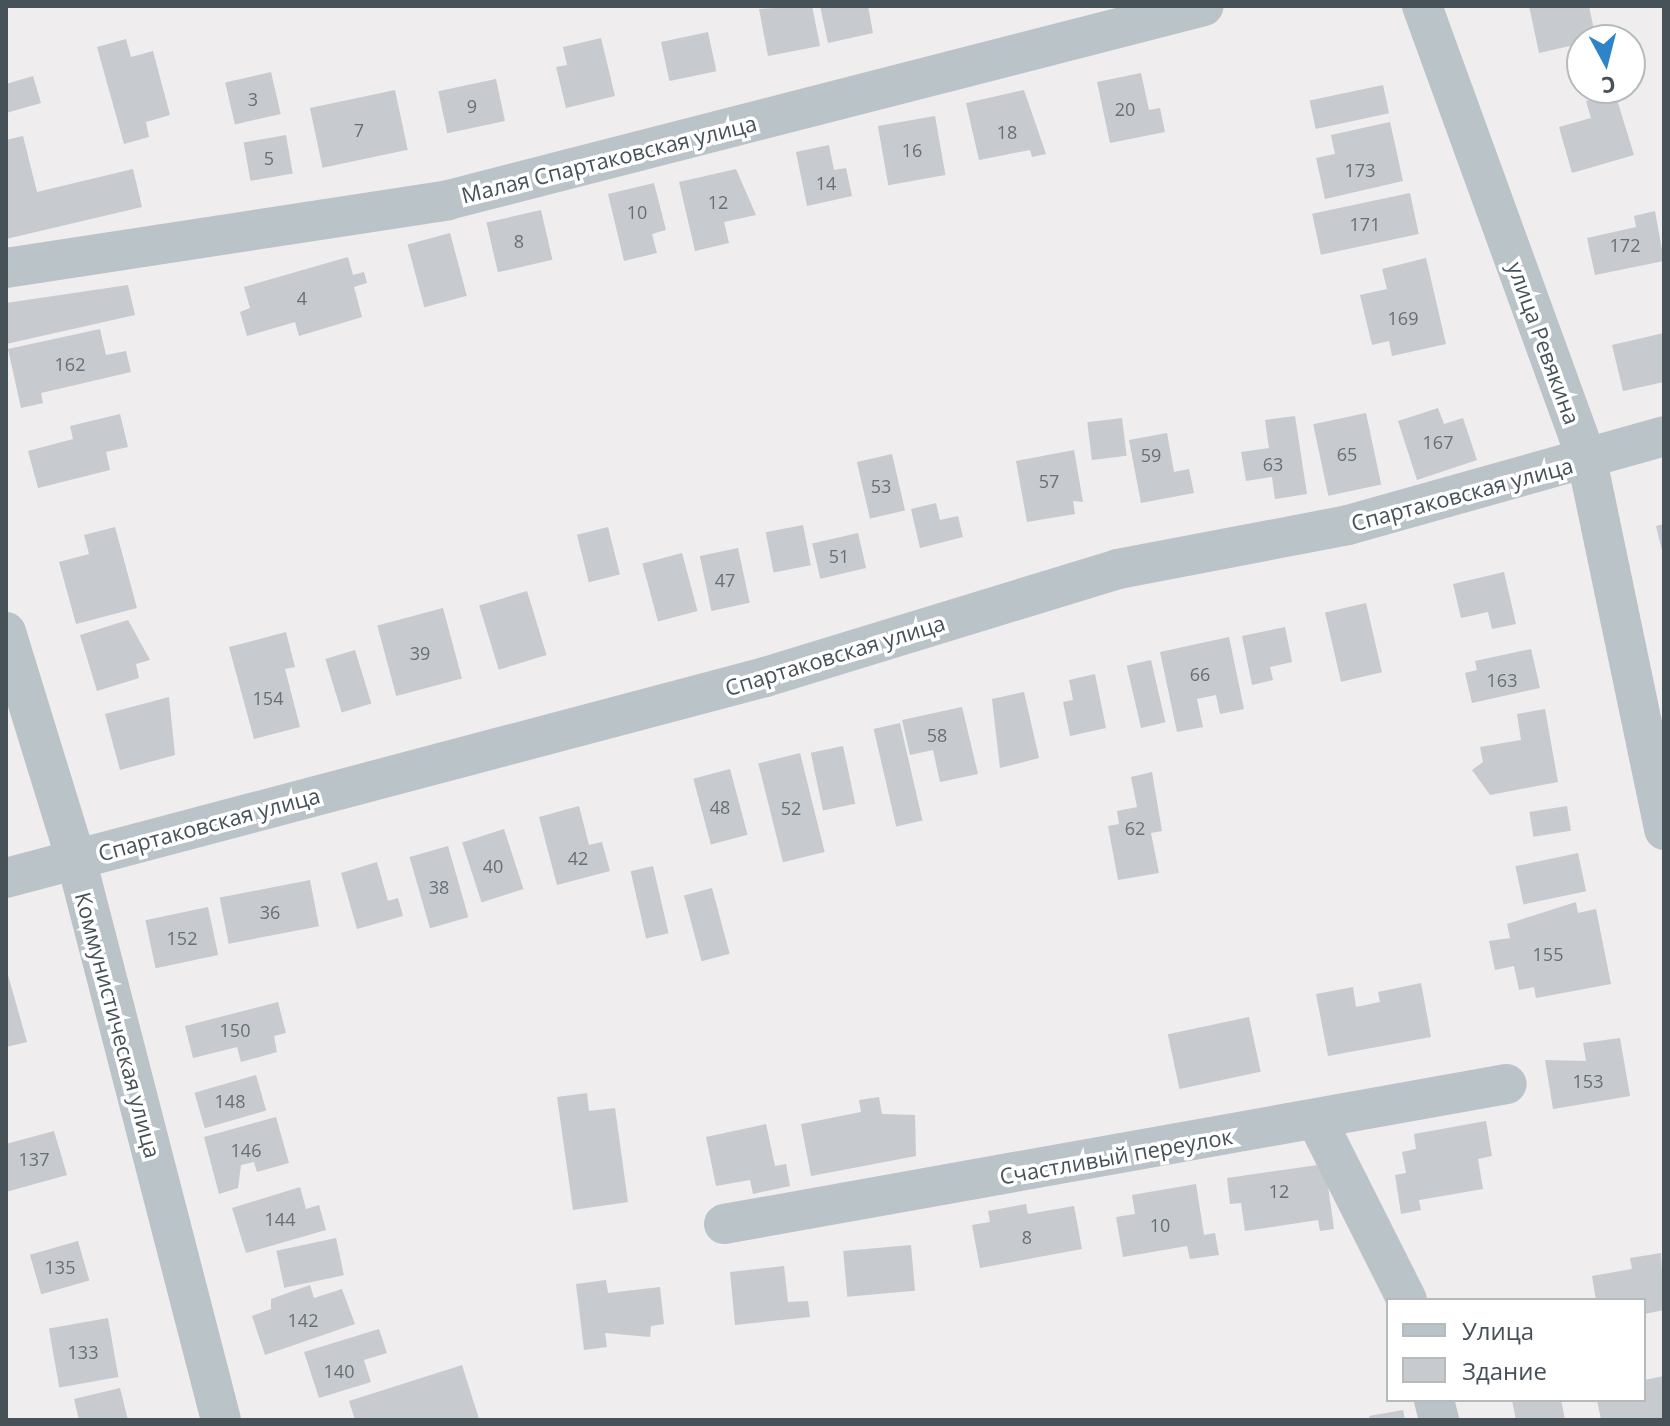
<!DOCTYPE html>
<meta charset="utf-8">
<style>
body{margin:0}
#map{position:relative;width:1670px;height:1426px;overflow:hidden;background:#efeded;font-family:"Open Sans",sans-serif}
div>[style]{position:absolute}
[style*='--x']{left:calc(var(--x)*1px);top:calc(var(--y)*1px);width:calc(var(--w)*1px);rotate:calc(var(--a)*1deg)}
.building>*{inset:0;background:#c7cacf;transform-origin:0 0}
.street>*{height:40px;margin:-20px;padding:0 20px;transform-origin:20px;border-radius:20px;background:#b9c3c8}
span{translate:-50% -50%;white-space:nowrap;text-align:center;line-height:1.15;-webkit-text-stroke:7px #fff;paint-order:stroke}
.number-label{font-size:18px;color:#677076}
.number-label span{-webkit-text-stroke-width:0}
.street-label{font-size:22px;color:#475258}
.frame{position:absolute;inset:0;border:8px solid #475258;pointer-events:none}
.legend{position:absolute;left:1386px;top:1298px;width:260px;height:104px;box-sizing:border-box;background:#fff;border:2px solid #b5babc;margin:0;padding:10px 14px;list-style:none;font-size:24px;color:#475258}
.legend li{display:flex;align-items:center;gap:16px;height:40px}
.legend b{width:40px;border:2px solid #b5babc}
.north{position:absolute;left:1566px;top:24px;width:80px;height:80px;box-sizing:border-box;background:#fff;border:2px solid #b5babc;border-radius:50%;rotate:173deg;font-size:22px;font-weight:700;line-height:32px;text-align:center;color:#475258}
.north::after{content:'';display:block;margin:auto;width:28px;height:36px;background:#2e84c8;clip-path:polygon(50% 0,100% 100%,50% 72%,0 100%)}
</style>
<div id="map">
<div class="building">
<i style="clip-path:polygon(812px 6px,820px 46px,768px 56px,759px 9px)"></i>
<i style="clip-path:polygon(820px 6px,868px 6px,873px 33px,828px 43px)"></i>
<i style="clip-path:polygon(1529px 6px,1589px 6px,1596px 40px,1539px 53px)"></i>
<i style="left:708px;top:32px;width:40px;height:48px;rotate:78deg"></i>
<i style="clip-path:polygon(601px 38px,615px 96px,566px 108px,556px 67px,567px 65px,563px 47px)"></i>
<i style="clip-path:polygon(126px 39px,131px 57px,153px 51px,170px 115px,146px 122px,149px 137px,124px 144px,97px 47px)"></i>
<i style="left:271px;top:72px;width:43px;height:47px;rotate:77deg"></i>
<i style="clip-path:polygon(1141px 73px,1149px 110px,1160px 108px,1165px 132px,1110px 143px,1097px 82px)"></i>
<i style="clip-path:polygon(33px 76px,41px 103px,6px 113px,6px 84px)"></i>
<i style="left:496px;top:79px;width:43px;height:59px;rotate:78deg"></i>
<i style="left:1383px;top:85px;width:29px;height:75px;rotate:78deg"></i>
<i style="left:395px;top:90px;width:61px;height:87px;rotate:78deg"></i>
<i style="clip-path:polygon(1024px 90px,1046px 154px,1032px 157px,1030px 150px,979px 160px,966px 103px)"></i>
<i style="clip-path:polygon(1615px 93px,1634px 155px,1572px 173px,1559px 127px,1591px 118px,1586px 101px)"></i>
<i style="left:935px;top:116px;width:60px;height:58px;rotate:80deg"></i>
<i style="clip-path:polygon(1390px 122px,1403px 181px,1325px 199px,1316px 158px,1335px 154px,1331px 135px)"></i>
<i style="left:286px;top:135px;width:39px;height:43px;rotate:80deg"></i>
<i style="clip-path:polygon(23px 136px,37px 192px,133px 169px,142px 207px,6px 239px,6px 140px)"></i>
<i style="clip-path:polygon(829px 145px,834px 170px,846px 168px,852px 196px,807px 206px,796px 152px)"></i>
<i style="clip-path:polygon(736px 169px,756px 215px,724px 222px,729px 243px,695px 251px,679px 182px)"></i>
<i style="clip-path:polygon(654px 183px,666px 230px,652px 234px,657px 253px,624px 261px,608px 194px)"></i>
<i style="left:1410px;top:193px;width:42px;height:100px;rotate:78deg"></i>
<i style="left:541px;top:210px;width:51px;height:56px;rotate:77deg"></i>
<i style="clip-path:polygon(1655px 211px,1664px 261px,1595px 275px,1587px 238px,1636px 227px,1634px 216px)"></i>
<i style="left:450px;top:233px;width:65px;height:44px;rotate:75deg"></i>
<i style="clip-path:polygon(348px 257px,353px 275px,364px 272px,367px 283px,354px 287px,362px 317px,299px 336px,295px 322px,247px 336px,240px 312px,250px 308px,244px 287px)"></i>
<i style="clip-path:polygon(1426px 258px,1446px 344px,1392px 356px,1389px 341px,1372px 345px,1360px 295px,1387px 289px,1382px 269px)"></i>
<i style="clip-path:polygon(128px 285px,135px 315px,6px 344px,6px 303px)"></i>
<i style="clip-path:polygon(100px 329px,106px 355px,126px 351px,131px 372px,41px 393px,43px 403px,21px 408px,8px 349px)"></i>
<i style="clip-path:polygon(1664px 333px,1664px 382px,1623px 391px,1612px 345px)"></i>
<i style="clip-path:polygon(1438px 408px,1444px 424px,1463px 418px,1477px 460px,1417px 480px,1398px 421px)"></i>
<i style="left:1366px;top:413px;width:73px;height:54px;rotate:78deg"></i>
<i style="clip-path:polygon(120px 414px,128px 447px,106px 452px,110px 470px,38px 488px,28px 451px,73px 439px,70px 426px)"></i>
<i style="clip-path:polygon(1295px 416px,1307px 494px,1275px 499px,1272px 477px,1246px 481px,1241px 452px,1269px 448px,1265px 420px)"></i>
<i style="left:1122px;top:418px;width:38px;height:35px;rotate:83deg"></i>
<i style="clip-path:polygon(1167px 433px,1174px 472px,1189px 469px,1194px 493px,1141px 503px,1129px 440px)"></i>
<i style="clip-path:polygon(1074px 450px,1083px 502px,1073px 501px,1075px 514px,1027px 522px,1016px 461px)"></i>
<i style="left:892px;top:454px;width:58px;height:36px;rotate:77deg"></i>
<i style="clip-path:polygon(936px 503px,940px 520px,958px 516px,963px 537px,920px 548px,911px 509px)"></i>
<i style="clip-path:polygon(1664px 524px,1664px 555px,1663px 555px,1656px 526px)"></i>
<i style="left:803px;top:525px;width:41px;height:38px;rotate:79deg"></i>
<i style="clip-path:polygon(115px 527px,137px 608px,76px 624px,59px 562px,89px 554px,84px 535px)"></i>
<i style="left:608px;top:527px;width:49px;height:32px;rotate:76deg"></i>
<i style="left:858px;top:533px;width:36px;height:47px;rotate:77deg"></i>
<i style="left:738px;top:548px;width:56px;height:39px;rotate:78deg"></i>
<i style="left:682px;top:553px;width:60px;height:41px;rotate:75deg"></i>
<i style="clip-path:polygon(1504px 572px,1516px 624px,1492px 629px,1488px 612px,1461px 618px,1453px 584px)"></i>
<i style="left:527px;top:591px;width:67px;height:50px;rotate:73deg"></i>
<i style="left:1366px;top:603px;width:71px;height:42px;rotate:77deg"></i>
<i style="left:443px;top:608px;width:73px;height:68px;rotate:75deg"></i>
<i style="clip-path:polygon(128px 620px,150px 660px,136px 664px,139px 678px,97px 691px,80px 635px)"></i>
<i style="clip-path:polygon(1285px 627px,1292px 662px,1270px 667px,1273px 680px,1252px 685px,1242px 636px)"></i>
<i style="clip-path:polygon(286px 632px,295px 667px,285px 669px,300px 727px,254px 739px,229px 647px)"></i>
<i style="clip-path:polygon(1229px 637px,1244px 709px,1220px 714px,1216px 695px,1197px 699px,1203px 727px,1177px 732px,1160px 652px)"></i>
<i style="clip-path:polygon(1531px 649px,1540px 688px,1472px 703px,1465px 673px,1477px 670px,1475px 661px)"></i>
<i style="left:355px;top:650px;width:56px;height:31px;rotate:73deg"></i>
<i style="left:1151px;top:660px;width:64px;height:25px;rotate:77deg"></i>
<i style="clip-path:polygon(1095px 674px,1106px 728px,1070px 736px,1063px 702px,1073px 700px,1069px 680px)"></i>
<i style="clip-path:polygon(1024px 692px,1039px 758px,1000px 768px,992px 699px)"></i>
<i style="clip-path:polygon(169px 697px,175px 755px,120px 770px,105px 714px)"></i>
<i style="clip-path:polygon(962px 707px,978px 774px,940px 782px,933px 750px,910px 755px,902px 720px)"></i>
<i style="clip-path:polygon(1545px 709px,1558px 782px,1490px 795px,1472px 770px,1483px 762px,1480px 747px,1521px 740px,1517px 714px)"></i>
<i style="left:900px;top:723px;width:100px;height:27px;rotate:77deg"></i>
<i style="left:843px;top:746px;width:59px;height:33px;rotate:78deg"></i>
<i style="left:800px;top:753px;width:102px;height:43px;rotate:76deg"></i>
<i style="left:730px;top:769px;width:68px;height:38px;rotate:75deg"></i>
<i style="clip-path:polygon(1152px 772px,1162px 831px,1151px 833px,1159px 873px,1118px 880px,1108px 826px,1119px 824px,1117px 811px,1137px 807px,1131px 777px)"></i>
<i style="clip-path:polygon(579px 806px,589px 845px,602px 842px,610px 871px,557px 885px,539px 817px)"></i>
<i style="left:1567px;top:806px;width:25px;height:38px;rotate:81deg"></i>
<i style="left:504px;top:829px;width:63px;height:44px;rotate:72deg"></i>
<i style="left:448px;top:846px;width:74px;height:40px;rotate:74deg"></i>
<i style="left:1578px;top:853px;width:39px;height:64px;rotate:78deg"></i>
<i style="clip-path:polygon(377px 862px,388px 901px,398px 898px,403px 916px,357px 929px,341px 873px)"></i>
<i style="left:653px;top:866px;width:69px;height:23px;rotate:77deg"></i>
<i style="left:310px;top:880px;width:47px;height:92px;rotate:79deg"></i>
<i style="left:712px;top:888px;width:68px;height:29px;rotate:75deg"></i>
<i style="clip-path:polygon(1576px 902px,1578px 913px,1596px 909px,1611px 984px,1536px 998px,1534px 987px,1519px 990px,1514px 966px,1495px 970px,1489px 941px,1510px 938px,1507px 924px)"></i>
<i style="left:208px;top:907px;width:49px;height:64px;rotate:78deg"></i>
<i style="clip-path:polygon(6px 968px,27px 1042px,6px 1047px)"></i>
<i style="clip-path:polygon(1421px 983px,1431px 1037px,1328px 1056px,1316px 994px,1353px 987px,1356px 1007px,1380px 1002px,1378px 992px)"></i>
<i style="clip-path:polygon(278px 1002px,286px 1033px,274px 1036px,277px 1052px,241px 1062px,237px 1047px,193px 1058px,185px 1026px)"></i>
<i style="left:1249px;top:1017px;width:56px;height:83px;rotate:78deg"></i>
<i style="clip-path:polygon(1620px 1038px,1630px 1096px,1553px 1109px,1545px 1060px,1586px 1061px,1583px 1043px)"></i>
<i style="left:256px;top:1075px;width:37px;height:64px;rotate:74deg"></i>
<i style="clip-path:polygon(587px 1093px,589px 1111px,615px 1108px,628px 1202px,573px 1210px,557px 1097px)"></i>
<i style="clip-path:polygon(879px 1097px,882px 1114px,915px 1115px,916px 1156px,811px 1176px,801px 1124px,861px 1112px,859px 1100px)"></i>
<i style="clip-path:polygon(276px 1117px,289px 1163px,257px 1172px,254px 1162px,241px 1165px,238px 1188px,219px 1194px,204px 1137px)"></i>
<i style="clip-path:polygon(1486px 1121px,1492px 1156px,1478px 1159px,1483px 1189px,1419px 1200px,1421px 1210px,1401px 1214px,1395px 1175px,1406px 1173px,1402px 1152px,1416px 1149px,1414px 1134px)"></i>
<i style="clip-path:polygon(766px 1124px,775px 1166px,786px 1164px,790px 1186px,753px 1194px,750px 1180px,716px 1186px,706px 1137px)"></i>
<i style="clip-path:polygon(54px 1131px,67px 1175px,6px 1192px,6px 1144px)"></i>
<i style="clip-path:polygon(1325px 1164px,1334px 1229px,1320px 1231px,1318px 1220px,1245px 1231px,1241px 1203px,1230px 1204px,1227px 1178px)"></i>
<i style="clip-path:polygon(1196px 1184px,1204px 1235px,1215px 1233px,1219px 1255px,1190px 1259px,1187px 1246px,1123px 1257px,1116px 1217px,1135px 1214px,1132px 1195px)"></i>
<i style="clip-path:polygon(300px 1187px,306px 1209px,319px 1205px,326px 1230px,246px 1253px,232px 1208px)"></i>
<i style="clip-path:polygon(1026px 1204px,1028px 1214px,1074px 1206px,1082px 1249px,980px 1268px,972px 1225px,990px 1222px,988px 1211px)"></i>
<i style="left:336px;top:1238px;width:38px;height:61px;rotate:78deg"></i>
<i style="left:78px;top:1241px;width:41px;height:50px;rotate:74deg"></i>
<i style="left:911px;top:1245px;width:46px;height:68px;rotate:85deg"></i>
<i style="clip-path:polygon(1661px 1253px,1664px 1310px,1644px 1314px,1644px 1300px,1596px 1300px,1592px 1276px,1632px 1269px,1630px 1258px)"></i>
<i style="clip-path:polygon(784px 1266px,788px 1302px,808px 1301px,810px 1317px,735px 1325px,730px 1272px)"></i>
<i style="clip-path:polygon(606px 1280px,608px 1293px,660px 1287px,664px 1324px,651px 1326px,650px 1337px,605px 1333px,607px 1347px,584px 1350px,576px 1284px)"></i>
<i style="clip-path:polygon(310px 1285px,314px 1298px,342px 1289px,355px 1324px,265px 1355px,252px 1316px,271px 1309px,271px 1299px)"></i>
<i style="left:108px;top:1318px;width:60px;height:60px;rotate:80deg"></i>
<i style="clip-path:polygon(379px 1329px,387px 1353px,364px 1360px,371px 1382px,319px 1398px,304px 1352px)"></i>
<i style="clip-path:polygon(462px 1365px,479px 1419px,355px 1420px,349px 1401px)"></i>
<i style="clip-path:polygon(1664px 1376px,1664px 1419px,1601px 1420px,1597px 1400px,1644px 1400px,1644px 1380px)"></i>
<i style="clip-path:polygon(120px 1388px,128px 1420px,79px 1420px,74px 1399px)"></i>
<i style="clip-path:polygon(1512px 1400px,1561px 1400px,1565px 1420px,1516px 1420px)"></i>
<i style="clip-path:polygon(1403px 1410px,1405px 1420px,1370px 1420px,1369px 1416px)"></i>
</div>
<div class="street">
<i style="--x:1422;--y:6;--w:483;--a:70"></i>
<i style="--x:1587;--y:460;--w:378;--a:78.2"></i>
<i style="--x:6;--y:268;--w:447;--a:-8.7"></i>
<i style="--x:448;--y:200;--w:780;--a:-14.39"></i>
<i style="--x:6;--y:632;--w:238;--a:72.9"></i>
<i style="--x:76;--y:859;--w:579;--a:75.51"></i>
<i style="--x:6;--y:878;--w:785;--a:-14.83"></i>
<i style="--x:765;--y:677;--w:369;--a:-17"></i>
<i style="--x:1118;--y:569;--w:234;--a:-10.8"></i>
<i style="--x:1348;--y:525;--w:328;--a:-15.7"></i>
<i style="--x:1317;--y:1121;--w:200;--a:63.3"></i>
<i style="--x:724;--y:1224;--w:795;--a:-10.14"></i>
<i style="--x:1434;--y:1400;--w:21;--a:76"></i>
</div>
<div class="number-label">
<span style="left:253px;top:99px">3</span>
<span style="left:472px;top:106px">9</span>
<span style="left:1125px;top:109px">20</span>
<span style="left:359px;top:130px">7</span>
<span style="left:1007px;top:132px">18</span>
<span style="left:912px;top:150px">16</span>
<span style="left:269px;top:158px">5</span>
<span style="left:1360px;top:170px">173</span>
<span style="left:826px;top:183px">14</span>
<span style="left:718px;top:202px">12</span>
<span style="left:637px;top:212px">10</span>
<span style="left:1365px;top:224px">171</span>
<span style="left:519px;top:241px">8</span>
<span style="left:1625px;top:245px">172</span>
<span style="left:302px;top:298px">4</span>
<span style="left:1403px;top:318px">169</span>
<span style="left:70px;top:364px">162</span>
<span style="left:1438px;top:442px">167</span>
<span style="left:1347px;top:454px">65</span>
<span style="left:1151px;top:455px">59</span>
<span style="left:1273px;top:464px">63</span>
<span style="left:1049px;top:481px">57</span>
<span style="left:881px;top:486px">53</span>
<span style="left:839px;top:556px">51</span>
<span style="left:725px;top:580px">47</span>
<span style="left:420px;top:653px">39</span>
<span style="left:1200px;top:674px">66</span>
<span style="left:1502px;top:680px">163</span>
<span style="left:268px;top:698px">154</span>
<span style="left:937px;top:735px">58</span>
<span style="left:720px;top:807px">48</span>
<span style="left:791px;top:808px">52</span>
<span style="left:1135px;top:828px">62</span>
<span style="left:578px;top:858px">42</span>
<span style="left:493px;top:866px">40</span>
<span style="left:439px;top:887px">38</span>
<span style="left:270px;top:912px">36</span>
<span style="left:182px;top:938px">152</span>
<span style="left:1548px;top:954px">155</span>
<span style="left:235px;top:1030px">150</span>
<span style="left:1588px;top:1081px">153</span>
<span style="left:230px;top:1101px">148</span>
<span style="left:246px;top:1150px">146</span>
<span style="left:34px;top:1159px">137</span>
<span style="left:1279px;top:1191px">12</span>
<span style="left:280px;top:1219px">144</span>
<span style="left:1160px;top:1225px">10</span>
<span style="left:1027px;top:1237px">8</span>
<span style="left:60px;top:1267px">135</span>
<span style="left:303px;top:1320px">142</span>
<span style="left:83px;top:1352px">133</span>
<span style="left:339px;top:1371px">140</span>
</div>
<div class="street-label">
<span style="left:609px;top:159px;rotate:-14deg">Малая Спартаковская улица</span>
<span style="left:1544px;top:343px;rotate:70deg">улица Ревякина</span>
<span style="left:1462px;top:494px;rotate:-15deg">Спартаковская улица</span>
<span style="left:835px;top:655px;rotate:-17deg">Спартаковская улица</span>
<span style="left:209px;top:824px;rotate:-15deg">Спартаковская улица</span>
<span style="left:118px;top:1025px;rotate:75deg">Коммунистическая улица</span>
<span style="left:1116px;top:1156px;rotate:-10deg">Счастливый переулок</span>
</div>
<div class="frame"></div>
<ul class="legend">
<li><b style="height:10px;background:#b9c3c8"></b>Улица</li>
<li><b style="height:22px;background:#c7cacf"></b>Здание</li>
</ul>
<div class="north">С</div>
</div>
